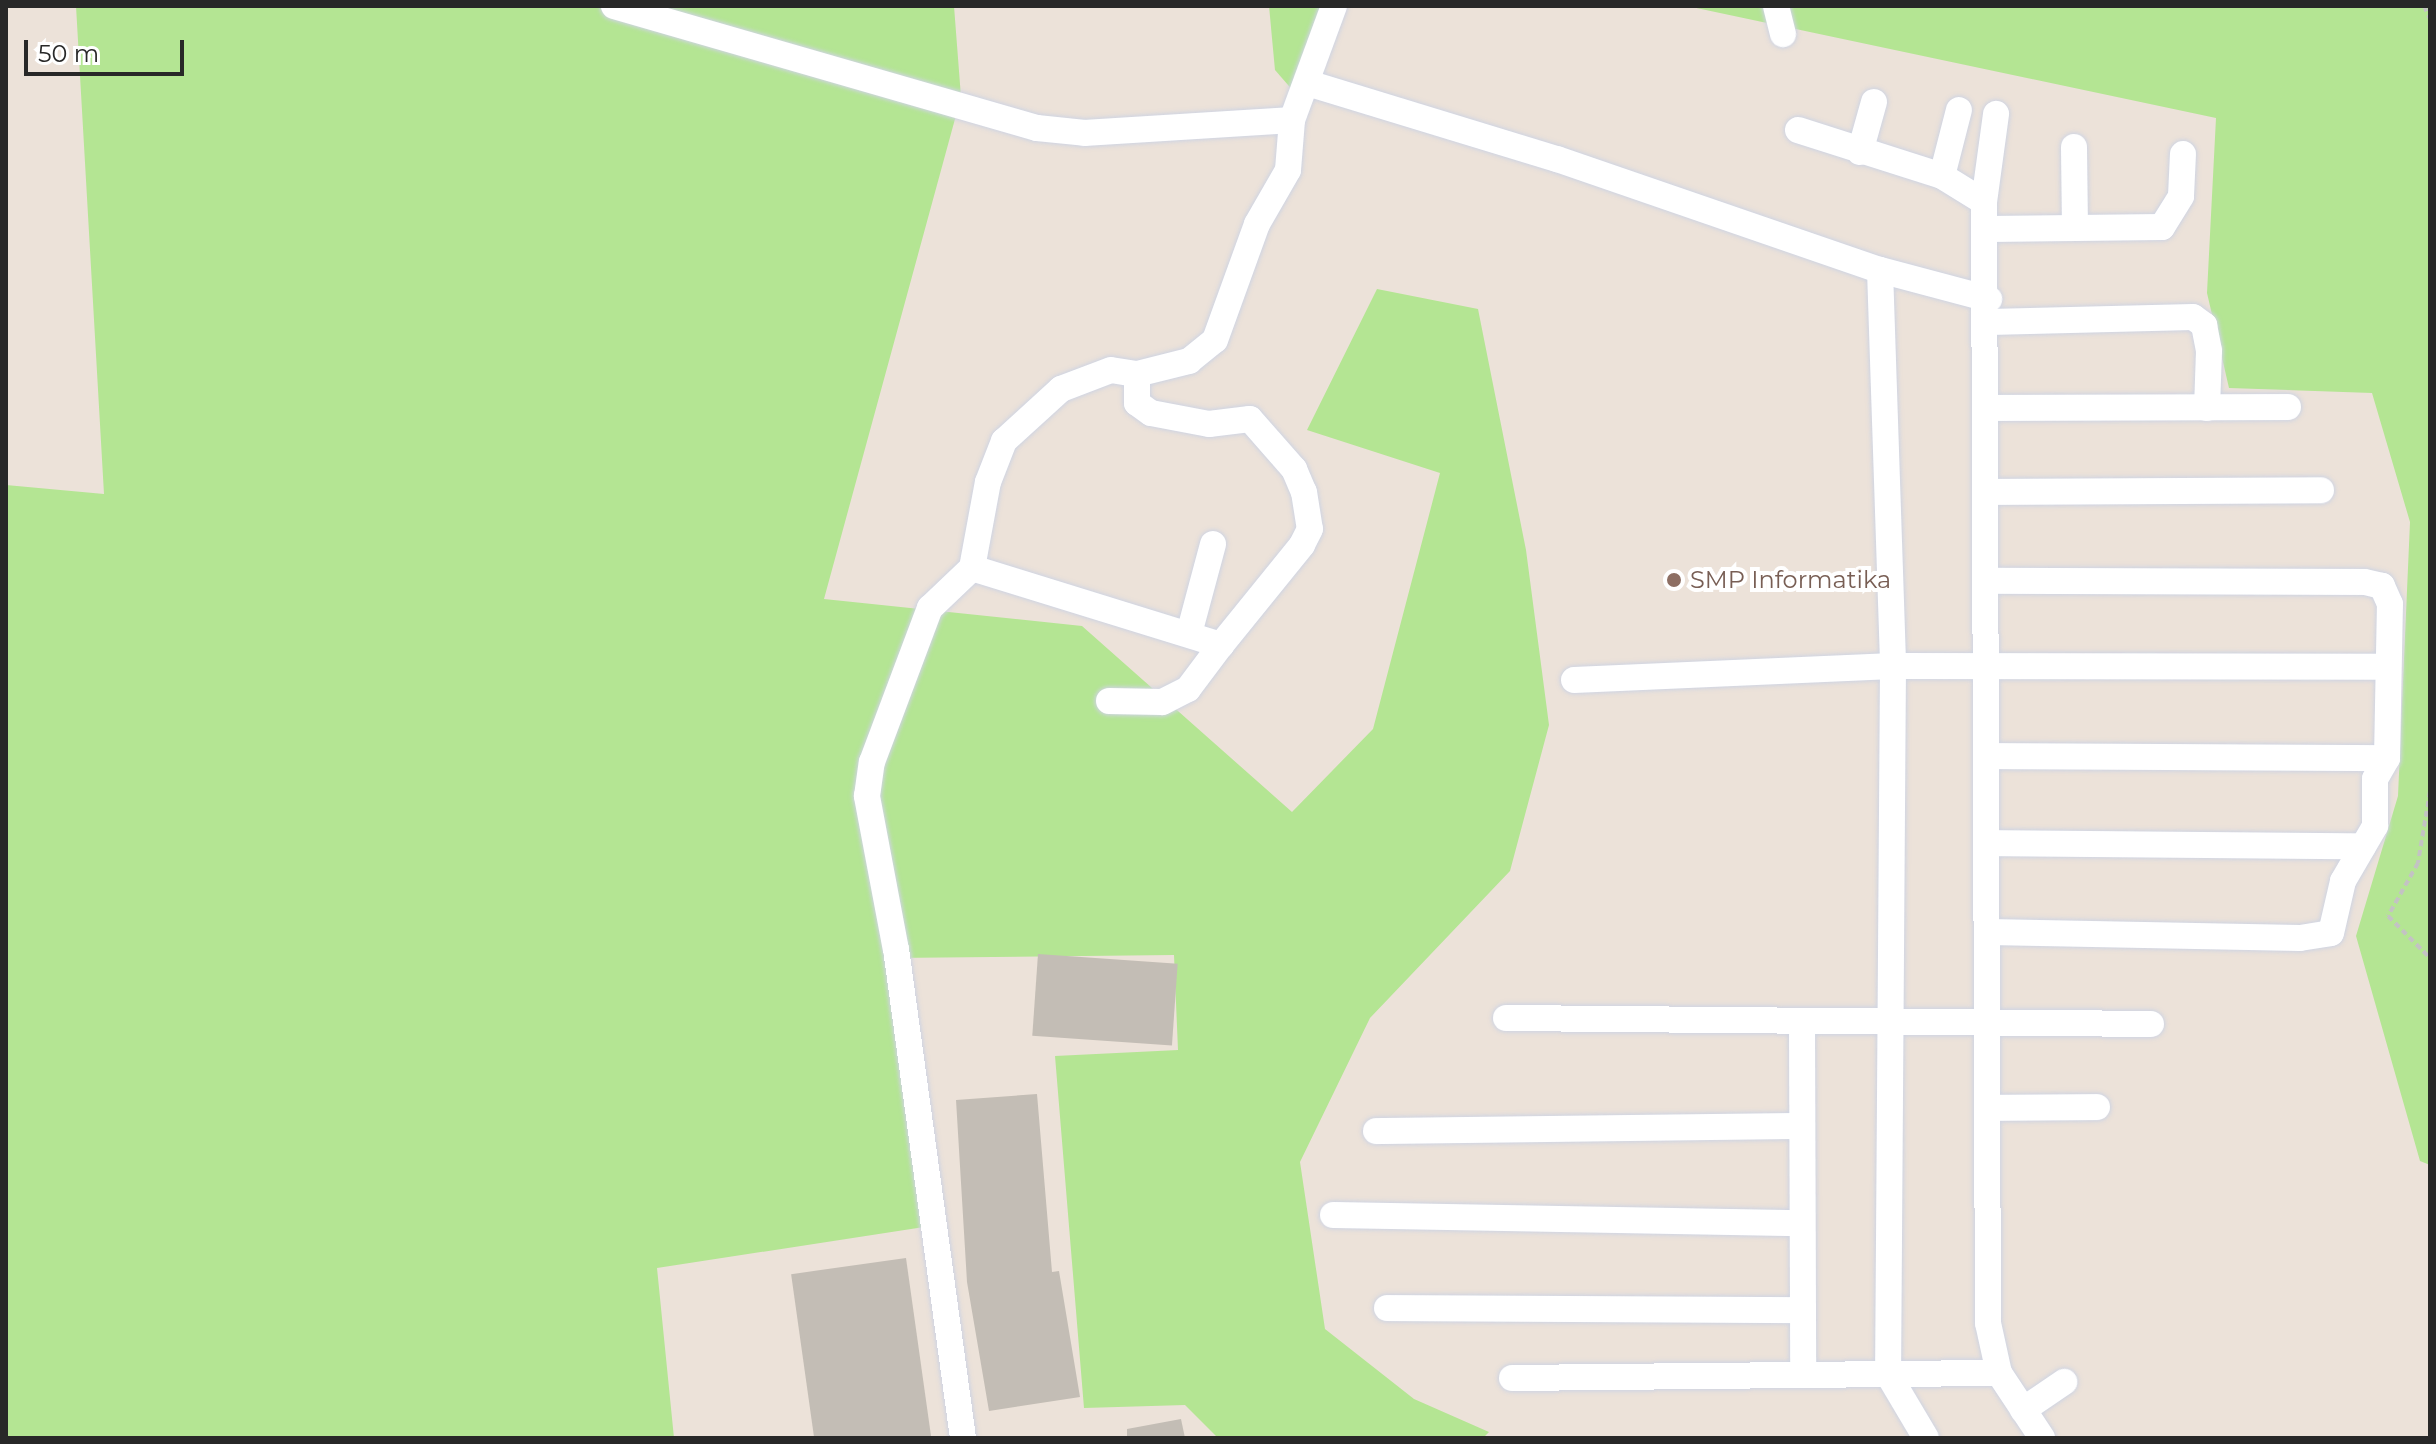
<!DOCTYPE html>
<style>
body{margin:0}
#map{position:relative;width:2436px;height:1444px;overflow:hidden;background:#ece2d9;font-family:Montserrat,sans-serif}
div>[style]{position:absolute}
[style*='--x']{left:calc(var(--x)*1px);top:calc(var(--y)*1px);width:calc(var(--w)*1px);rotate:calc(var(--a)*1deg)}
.green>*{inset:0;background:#b4e593}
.building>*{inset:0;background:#c3bdb5;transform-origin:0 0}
.path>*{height:4px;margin-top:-2px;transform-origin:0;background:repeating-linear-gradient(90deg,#c3c3c3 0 6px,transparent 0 10px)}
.roads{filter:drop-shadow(0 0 2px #cfd4e2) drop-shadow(0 0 2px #cfd4e2)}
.minor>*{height:26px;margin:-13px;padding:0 13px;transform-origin:13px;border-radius:13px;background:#fff}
.dots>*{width:22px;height:22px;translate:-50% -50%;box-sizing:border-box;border:4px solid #fff;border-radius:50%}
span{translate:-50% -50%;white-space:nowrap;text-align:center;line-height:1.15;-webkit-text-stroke:8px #fff;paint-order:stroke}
.education-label{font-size:24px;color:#785e54}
.left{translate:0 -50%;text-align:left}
.frame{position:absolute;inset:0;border:8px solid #282828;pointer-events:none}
.scale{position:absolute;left:24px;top:40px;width:160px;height:36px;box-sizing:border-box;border:4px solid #282828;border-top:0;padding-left:10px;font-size:24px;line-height:28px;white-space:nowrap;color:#282828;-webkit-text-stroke:6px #fff;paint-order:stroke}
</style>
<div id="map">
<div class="green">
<i style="clip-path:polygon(76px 6px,954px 6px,961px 97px,824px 599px,1082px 626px,1292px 812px,1373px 729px,1440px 473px,1307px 430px,1377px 289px,1478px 309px,1526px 550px,1549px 725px,1510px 871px,1370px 1018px,1300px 1162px,1325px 1329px,1414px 1399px,1489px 1432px,1483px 1438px,1218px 1438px,1185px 1405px,1084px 1408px,1055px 1056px,1178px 1050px,1174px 955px,892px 958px,924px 1227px,657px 1268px,674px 1438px,6px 1438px,6px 485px,104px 494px)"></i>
<i style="clip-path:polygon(1269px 6px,1342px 6px,1308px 108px,1275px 70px)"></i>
<i style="clip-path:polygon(1687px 6px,2430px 6px,2430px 1165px,2420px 1161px,2356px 936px,2398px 796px,2410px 522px,2372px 393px,2229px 388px,2207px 293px,2216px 118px)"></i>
</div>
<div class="building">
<i style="left:1038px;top:954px;width:140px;height:82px;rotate:4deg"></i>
<i style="clip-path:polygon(1037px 1094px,1052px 1272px,1059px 1271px,1080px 1397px,989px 1411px,967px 1282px,956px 1100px)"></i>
<i style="left:906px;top:1258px;width:182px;height:116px;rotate:82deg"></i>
<i style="clip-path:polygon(1181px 1419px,1185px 1438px,1127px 1438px,1127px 1429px)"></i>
</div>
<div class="path">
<i style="--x:2424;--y:6;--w:14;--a:65"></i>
<i style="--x:2430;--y:791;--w:73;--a:99.5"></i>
<i style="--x:2418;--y:863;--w:61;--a:119.5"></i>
<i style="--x:2388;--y:916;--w:59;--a:45"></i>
</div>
<div class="roads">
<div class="minor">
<i style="--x:614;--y:6;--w:440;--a:16.1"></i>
<i style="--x:1037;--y:128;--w:48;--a:5.9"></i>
<i style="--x:1085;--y:133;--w:207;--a:-3.6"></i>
<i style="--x:1776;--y:6;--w:29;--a:76"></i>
<i style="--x:1311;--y:84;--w:257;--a:17"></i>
<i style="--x:1557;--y:159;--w:342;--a:19"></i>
<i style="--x:1880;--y:270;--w:396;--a:88.1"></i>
<i style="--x:1893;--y:666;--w:708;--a:90.4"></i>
<i style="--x:1888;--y:1374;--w:74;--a:59.3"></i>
<i style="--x:1798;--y:130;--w:151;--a:17.7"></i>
<i style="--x:1942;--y:176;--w:49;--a:31.8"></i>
<i style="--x:1984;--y:202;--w:1121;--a:89.8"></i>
<i style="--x:1988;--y:1323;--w:51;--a:77.6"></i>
<i style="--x:1999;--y:1373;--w:78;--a:56.5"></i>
<i style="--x:2074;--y:147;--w:81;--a:89.3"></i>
<i style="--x:1860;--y:152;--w:52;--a:-74.4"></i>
<i style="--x:1942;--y:176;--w:68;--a:-75.6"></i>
<i style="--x:1984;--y:202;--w:89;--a:-82.2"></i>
<i style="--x:1989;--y:229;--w:173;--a:-0.7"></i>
<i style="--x:2162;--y:227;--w:36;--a:-58"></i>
<i style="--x:2181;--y:196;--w:42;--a:-87.3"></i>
<i style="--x:1880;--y:270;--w:113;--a:14.9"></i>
<i style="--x:1989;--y:322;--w:204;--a:-1.4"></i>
<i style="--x:2193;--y:317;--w:14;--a:36"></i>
<i style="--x:2204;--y:325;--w:26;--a:79"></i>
<i style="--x:2209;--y:351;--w:57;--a:92"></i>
<i style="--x:1137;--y:374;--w:29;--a:90"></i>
<i style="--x:1137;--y:403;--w:17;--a:36"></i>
<i style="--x:1151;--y:413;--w:59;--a:10.7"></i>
<i style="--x:1209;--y:424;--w:41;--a:-7"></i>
<i style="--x:1250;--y:419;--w:67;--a:48.7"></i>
<i style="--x:1294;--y:469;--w:25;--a:67"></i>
<i style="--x:1304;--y:492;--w:37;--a:81"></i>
<i style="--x:1310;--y:529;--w:18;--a:117"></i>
<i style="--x:1302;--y:545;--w:129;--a:129"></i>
<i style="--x:1989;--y:408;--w:299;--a:-0.2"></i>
<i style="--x:1989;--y:492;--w:332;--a:-0.3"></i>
<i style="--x:972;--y:568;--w:261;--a:17.2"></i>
<i style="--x:1221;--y:645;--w:55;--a:126.9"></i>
<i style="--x:1188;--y:689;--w:29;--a:153"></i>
<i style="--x:1162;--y:702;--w:53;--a:-178.9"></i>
<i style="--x:1190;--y:630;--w:89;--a:-75"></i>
<i style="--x:1574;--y:680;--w:319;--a:-2.5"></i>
<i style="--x:1893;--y:666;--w:493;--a:0.1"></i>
<i style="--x:1989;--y:756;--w:398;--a:0.3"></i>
<i style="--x:1989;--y:843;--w:374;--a:0.5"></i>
<i style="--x:1988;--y:932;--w:312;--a:1.1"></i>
<i style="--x:2300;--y:938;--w:31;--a:-9"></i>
<i style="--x:2331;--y:933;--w:53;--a:-77"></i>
<i style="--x:2343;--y:881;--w:64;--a:-59.8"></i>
<i style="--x:2375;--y:826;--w:47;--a:-90"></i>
<i style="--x:2375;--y:779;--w:24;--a:-60"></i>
<i style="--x:2387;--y:758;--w:154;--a:-88.9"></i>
<i style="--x:2390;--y:604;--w:20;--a:-114"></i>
<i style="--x:2382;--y:586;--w:18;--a:-167"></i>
<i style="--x:2364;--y:582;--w:375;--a:-179.8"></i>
<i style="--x:1506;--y:1018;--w:645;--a:0.53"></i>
<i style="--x:1802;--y:1022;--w:353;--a:89.8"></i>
<i style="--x:1988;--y:1108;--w:109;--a:-0.5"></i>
<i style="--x:1376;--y:1131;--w:426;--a:-0.7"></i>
<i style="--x:1333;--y:1215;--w:469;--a:1"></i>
<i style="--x:1387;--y:1308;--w:415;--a:0.3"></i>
<i style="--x:1512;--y:1378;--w:487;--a:-0.6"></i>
<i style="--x:2023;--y:1410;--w:50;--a:-34.3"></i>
<i style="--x:963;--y:1438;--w:493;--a:-97.8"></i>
<i style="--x:896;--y:950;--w:157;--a:-100.7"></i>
<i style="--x:867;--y:796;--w:34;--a:-82"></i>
<i style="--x:872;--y:762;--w:165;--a:-69.4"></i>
<i style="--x:930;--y:608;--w:58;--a:-43.6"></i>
<i style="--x:972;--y:568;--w:87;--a:-79.5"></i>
<i style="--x:988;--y:482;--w:44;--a:-68.7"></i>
<i style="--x:1004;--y:441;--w:77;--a:-42.4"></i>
<i style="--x:1061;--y:389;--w:53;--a:-20.8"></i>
<i style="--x:1111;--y:370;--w:26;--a:9"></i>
<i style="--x:1137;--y:374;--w:54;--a:-14"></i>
<i style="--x:1189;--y:361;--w:33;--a:-39"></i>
<i style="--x:1215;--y:340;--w:123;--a:-70.1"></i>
<i style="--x:1257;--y:224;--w:62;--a:-60.1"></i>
<i style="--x:1288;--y:170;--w:50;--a:-85.4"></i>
<i style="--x:1292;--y:120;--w:121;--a:-69.8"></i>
</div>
</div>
<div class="dots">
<i style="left:1674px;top:580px;background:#8d6e63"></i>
</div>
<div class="education-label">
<span class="left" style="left:1690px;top:580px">SMP Informatika</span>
</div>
<div class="frame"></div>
<div class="scale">50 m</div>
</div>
